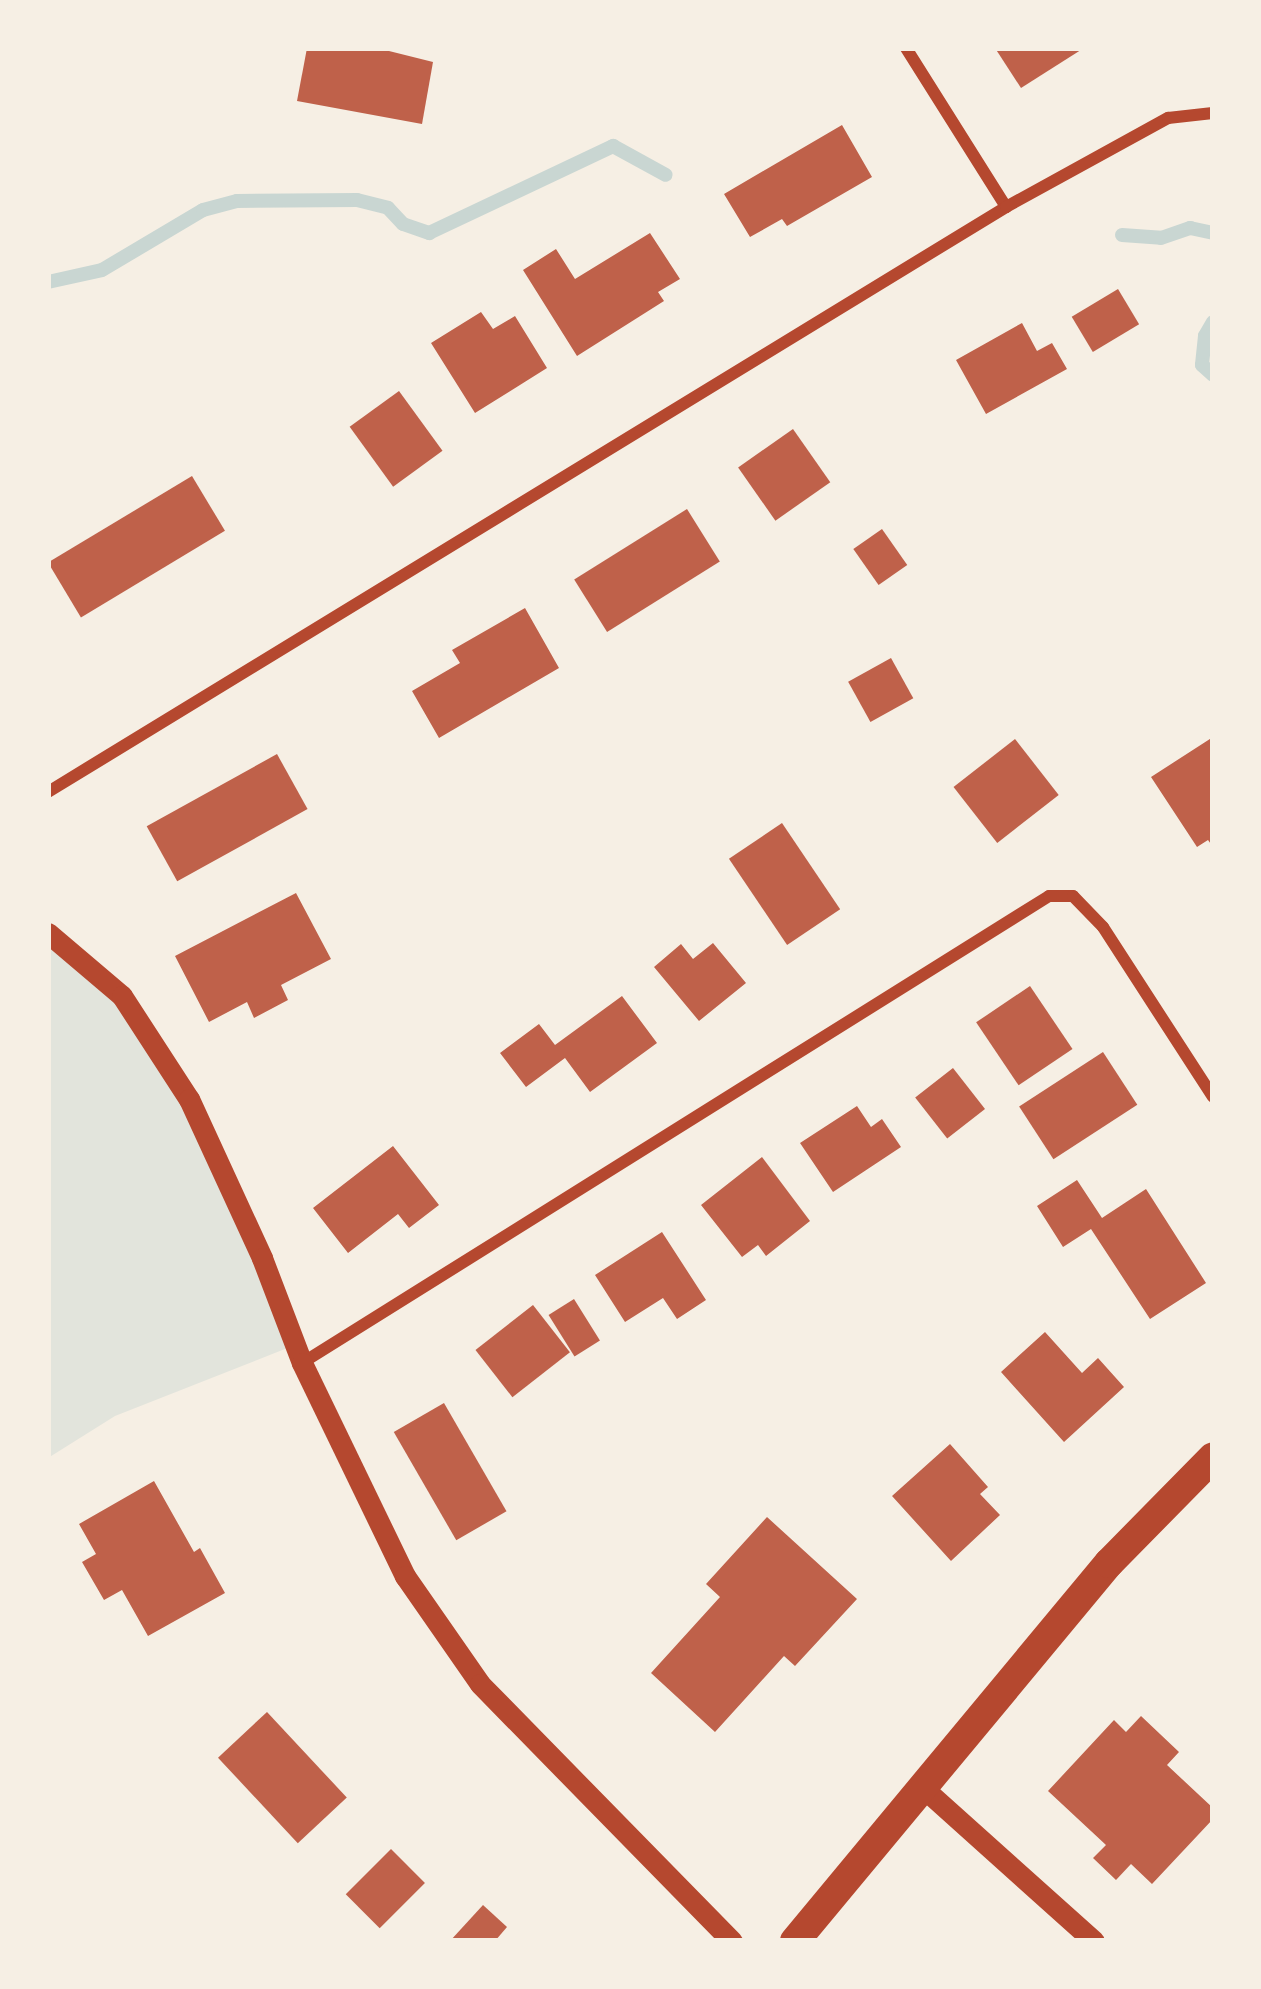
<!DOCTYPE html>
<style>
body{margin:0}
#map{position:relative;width:1261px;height:1989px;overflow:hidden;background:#f6efe4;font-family:Poppins,sans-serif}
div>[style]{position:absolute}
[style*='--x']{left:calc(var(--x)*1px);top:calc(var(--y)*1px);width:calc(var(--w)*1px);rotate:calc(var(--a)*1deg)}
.green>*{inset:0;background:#e2e4dc}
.stream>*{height:14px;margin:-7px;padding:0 7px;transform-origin:7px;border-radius:7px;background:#c9d6d2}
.building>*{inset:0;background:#bf614a;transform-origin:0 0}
.minor>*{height:12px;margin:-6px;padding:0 6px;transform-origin:6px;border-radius:6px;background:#b5482f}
.tertiary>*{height:21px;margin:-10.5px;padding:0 10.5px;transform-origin:10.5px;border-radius:10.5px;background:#b5482f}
.primary>*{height:30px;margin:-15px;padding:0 15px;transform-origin:15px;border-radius:15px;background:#b5482f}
span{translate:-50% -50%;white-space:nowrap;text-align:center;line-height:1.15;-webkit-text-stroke:12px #f6efe4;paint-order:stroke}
.frame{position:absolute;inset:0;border:51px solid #f6efe4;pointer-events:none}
</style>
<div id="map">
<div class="green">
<i style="clip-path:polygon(48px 943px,131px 1014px,198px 1118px,295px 1345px,115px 1416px,48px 1458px)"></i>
</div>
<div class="stream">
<i style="--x:1122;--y:235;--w:39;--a:4"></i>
<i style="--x:1161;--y:238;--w:31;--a:-19"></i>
<i style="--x:1190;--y:228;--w:24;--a:12"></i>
<i style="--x:48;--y:282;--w:55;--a:-12.5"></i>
<i style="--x:102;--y:270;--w:117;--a:-30.7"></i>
<i style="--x:203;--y:210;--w:35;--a:-15"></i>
<i style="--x:237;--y:201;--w:120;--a:-0.5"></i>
<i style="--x:357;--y:200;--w:32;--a:14"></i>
<i style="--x:388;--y:208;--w:22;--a:47"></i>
<i style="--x:403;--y:224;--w:28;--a:19"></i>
<i style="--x:429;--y:233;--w:204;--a:-25.3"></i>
<i style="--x:613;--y:146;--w:60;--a:28.7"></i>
<i style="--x:1213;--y:322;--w:16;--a:120"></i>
<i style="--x:1205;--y:336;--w:29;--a:96"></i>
<i style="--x:1202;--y:365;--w:15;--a:42"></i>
</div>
<div class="building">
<i style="clip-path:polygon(307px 48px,377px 48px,433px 62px,422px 124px,297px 101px)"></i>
<i style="clip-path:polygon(995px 48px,1084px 48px,1021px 88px)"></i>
<i style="clip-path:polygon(842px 125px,872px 177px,787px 226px,782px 219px,750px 237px,724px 194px)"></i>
<i style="clip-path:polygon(650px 233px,680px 279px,658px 292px,664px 301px,577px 356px,523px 270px,556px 249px,575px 279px)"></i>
<i style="left:1118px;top:289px;width:41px;height:54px;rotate:59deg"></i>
<i style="clip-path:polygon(481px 312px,493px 329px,515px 316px,547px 368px,475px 413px,431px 343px)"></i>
<i style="clip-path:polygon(1022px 323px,1037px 351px,1052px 343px,1067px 369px,986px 414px,956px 360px)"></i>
<i style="left:399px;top:391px;width:74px;height:61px;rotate:54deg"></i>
<i style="left:793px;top:429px;width:65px;height:67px;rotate:55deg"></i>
<i style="left:192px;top:476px;width:64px;height:168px;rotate:59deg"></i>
<i style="left:687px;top:509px;width:62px;height:133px;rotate:58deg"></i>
<i style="left:882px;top:529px;width:44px;height:35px;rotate:55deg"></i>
<i style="clip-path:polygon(525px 608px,559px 668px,439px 738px,412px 691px,460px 663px,452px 650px)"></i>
<i style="left:891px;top:658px;width:46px;height:49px;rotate:61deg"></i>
<i style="clip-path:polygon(1213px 737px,1213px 847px,1208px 840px,1197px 847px,1151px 777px)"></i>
<i style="left:1015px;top:739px;width:71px;height:78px;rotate:52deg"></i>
<i style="left:277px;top:754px;width:63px;height:149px;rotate:61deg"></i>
<i style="left:782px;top:823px;width:104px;height:64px;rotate:56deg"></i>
<i style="clip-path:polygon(296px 893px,331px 959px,281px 985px,288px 1000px,254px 1018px,247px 1002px,209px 1022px,175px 956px)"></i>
<i style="clip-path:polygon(713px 943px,746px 983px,699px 1021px,654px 967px,681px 944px,693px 959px)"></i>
<i style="left:1030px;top:986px;width:76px;height:65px;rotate:56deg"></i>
<i style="clip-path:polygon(622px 996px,657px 1043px,590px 1092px,565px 1058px,526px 1087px,500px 1053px,539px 1024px,555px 1045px)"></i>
<i style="left:1103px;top:1052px;width:63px;height:100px;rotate:57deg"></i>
<i style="left:953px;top:1068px;width:52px;height:48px;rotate:52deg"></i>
<i style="clip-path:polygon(857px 1106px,871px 1127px,882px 1119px,901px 1147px,833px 1192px,800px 1143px)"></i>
<i style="clip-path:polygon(393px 1146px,439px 1205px,409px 1228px,398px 1214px,348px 1253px,313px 1208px)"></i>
<i style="clip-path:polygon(762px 1157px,810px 1221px,766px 1256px,758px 1245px,742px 1257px,701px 1205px)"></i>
<i style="clip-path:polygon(1077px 1180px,1102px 1218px,1146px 1189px,1206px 1283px,1150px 1319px,1091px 1229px,1063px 1247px,1037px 1206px)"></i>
<i style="clip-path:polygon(662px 1232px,706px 1300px,677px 1319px,663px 1298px,625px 1322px,595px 1275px)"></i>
<i style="left:574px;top:1299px;width:49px;height:30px;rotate:58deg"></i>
<i style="left:533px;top:1305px;width:60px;height:73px;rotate:52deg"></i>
<i style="clip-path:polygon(1045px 1332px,1082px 1373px,1098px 1358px,1124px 1387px,1064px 1442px,1001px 1372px)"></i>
<i style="left:444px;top:1403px;width:125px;height:58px;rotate:60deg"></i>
<i style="clip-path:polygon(950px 1444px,988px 1487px,980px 1494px,1000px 1515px,951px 1561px,892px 1496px)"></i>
<i style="clip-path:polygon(154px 1481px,194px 1552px,200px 1548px,225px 1593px,148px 1636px,122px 1590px,104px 1600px,82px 1562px,96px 1554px,79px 1524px)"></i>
<i style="clip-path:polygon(767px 1517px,857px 1599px,795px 1666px,784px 1656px,715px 1732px,651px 1673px,720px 1597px,706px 1584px)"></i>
<i style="left:267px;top:1712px;width:117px;height:67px;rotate:47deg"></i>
<i style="clip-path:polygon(1141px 1716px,1179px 1752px,1167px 1765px,1213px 1808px,1213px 1819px,1152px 1884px,1131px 1864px,1116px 1880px,1093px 1858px,1106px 1845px,1048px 1791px,1114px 1720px,1126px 1732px)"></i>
<i style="left:391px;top:1849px;width:48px;height:64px;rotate:45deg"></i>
<i style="clip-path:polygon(483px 1905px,507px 1927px,495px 1941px,450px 1941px)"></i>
</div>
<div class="minor">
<i style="--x:906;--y:48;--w:188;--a:57.8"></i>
<i style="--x:48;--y:792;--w:1122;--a:-31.41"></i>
<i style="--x:1006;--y:207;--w:185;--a:-28.8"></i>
<i style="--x:1168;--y:118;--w:45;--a:-6.3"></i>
<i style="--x:302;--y:1363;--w:881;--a:-32.01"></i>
<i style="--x:1049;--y:896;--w:24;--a:0"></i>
<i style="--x:1073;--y:896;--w:43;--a:45.9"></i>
<i style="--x:1103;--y:927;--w:202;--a:57.1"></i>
</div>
<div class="tertiary">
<i style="--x:48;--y:933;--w:97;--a:40.4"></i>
<i style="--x:122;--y:996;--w:123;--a:57"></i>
<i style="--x:189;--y:1099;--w:175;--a:65.3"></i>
<i style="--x:262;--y:1258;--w:112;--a:69.1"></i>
<i style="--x:302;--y:1363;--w:237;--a:64.2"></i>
<i style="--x:405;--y:1576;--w:131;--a:55.2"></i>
<i style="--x:480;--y:1684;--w:360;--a:45.6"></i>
<i style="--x:921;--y:1786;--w:232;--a:41.9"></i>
</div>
<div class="primary">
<i style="--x:795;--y:1941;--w:491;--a:-50.3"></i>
<i style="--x:1109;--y:1563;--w:148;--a:-45.5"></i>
</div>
<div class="frame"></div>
</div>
